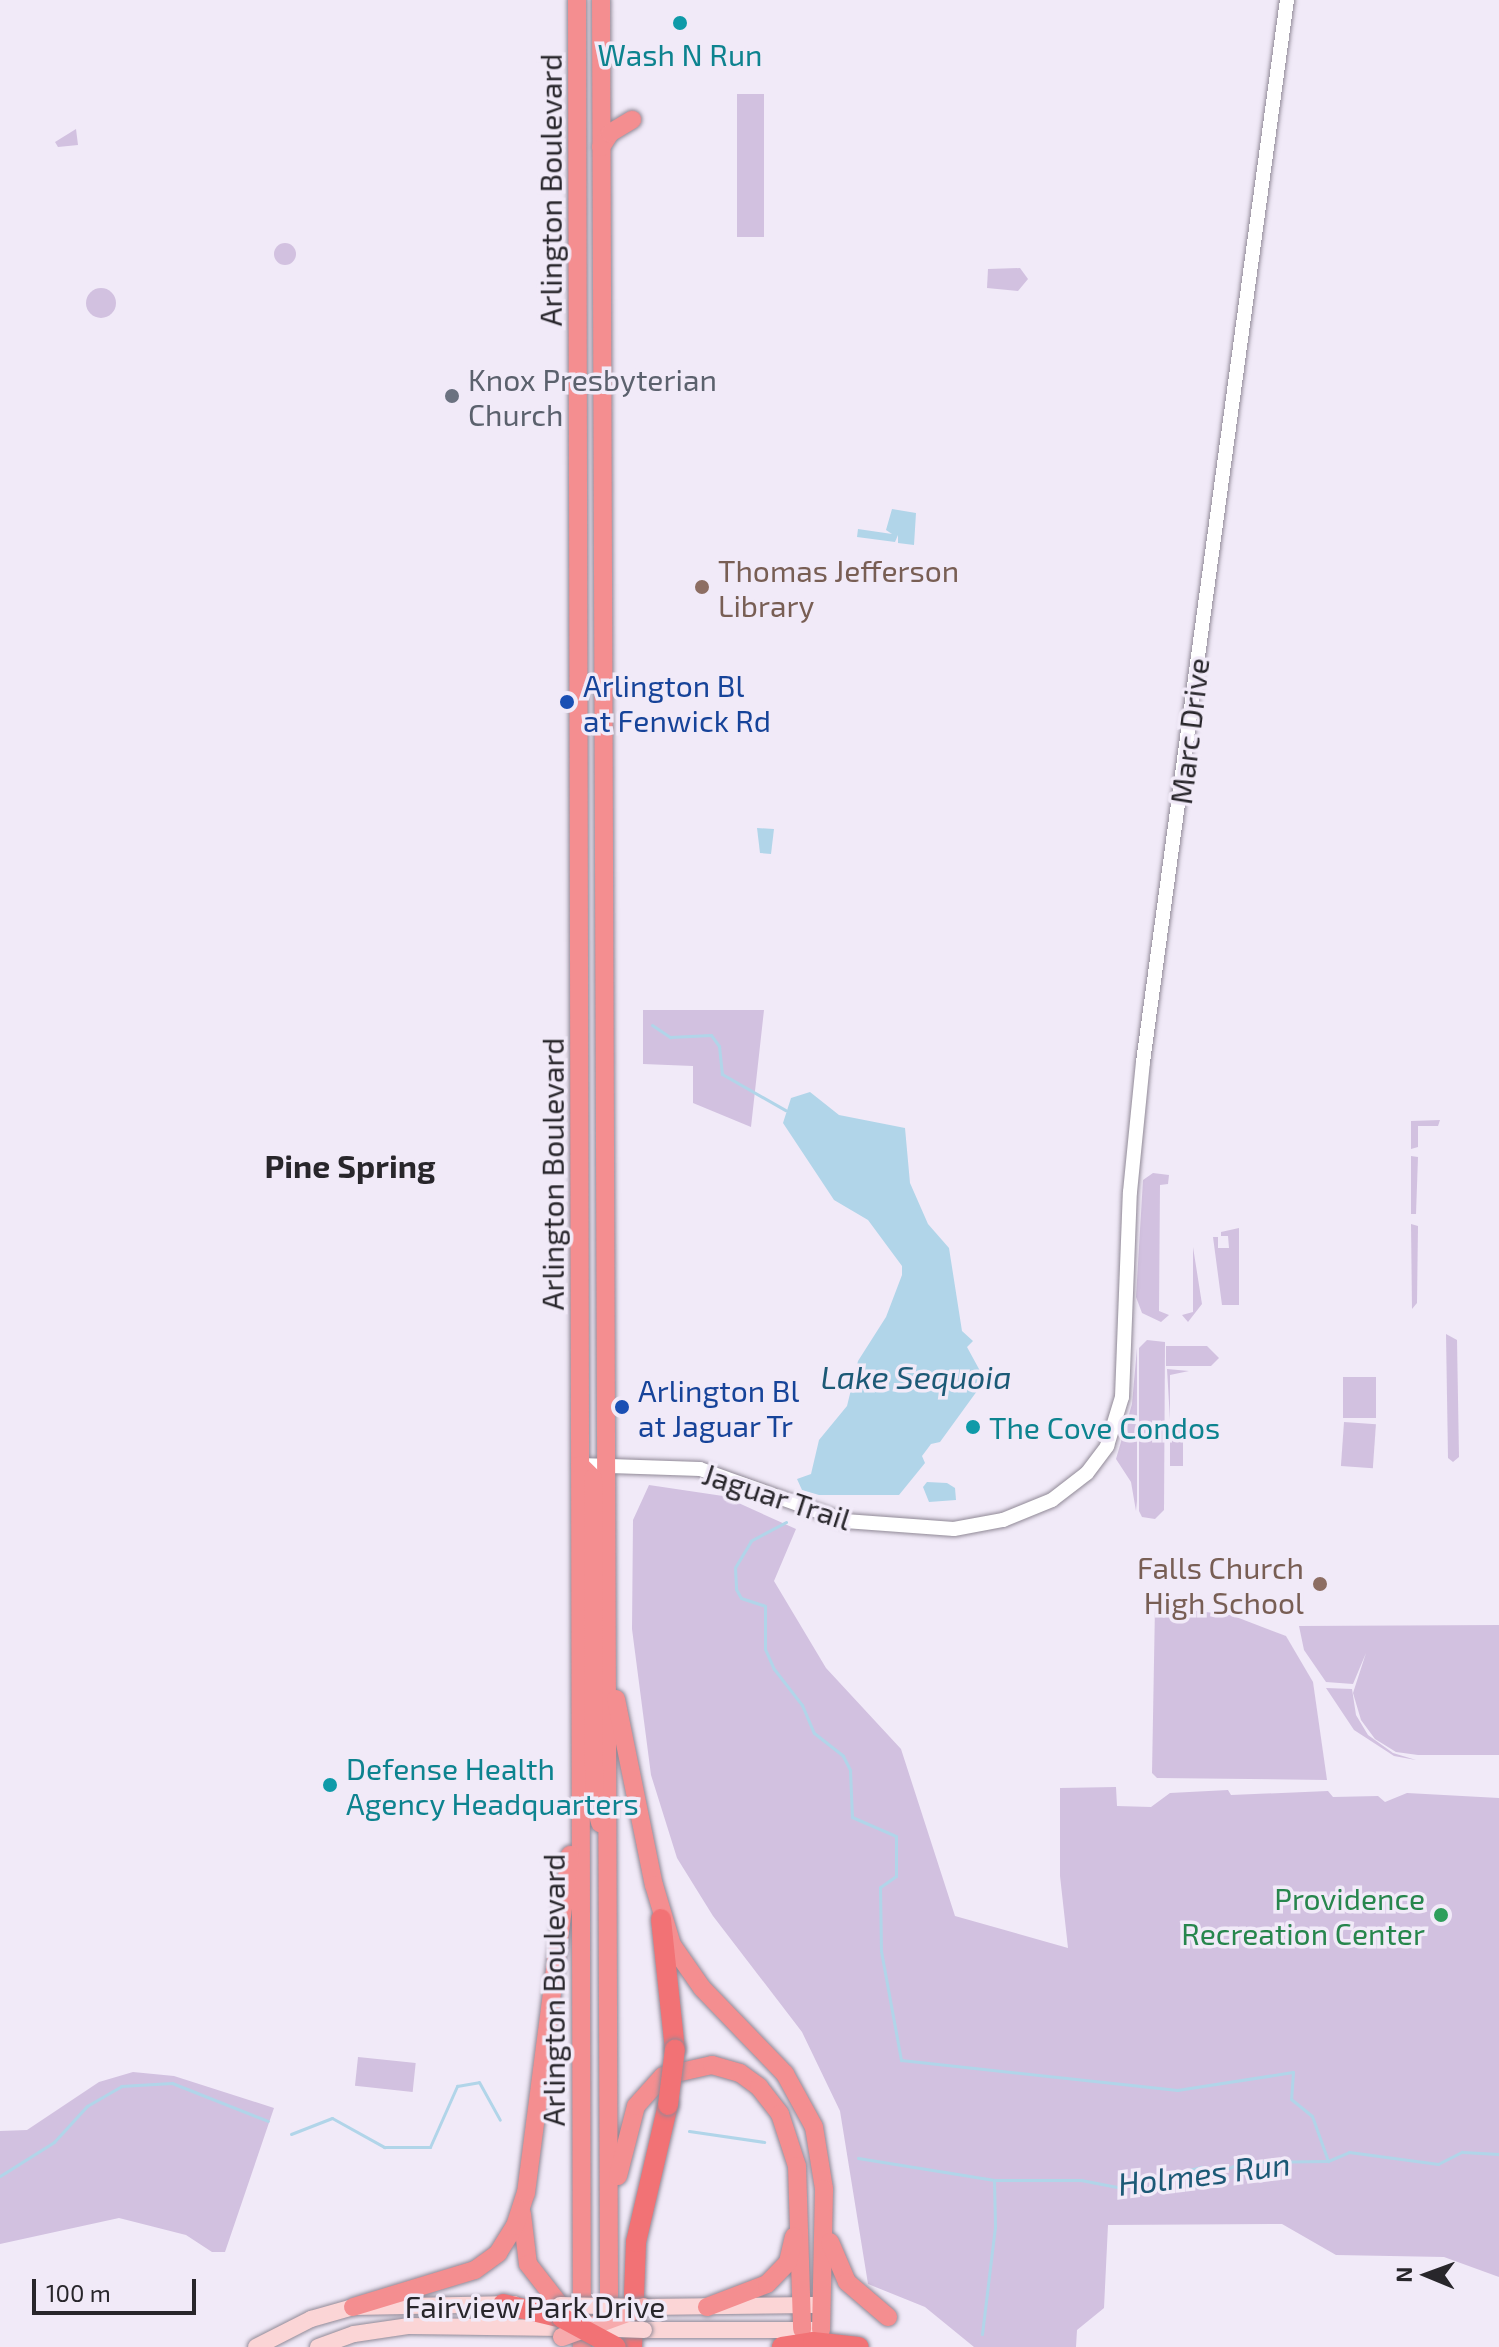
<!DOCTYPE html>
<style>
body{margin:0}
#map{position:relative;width:1499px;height:2347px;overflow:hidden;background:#f1eaf8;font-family:"Exo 2",sans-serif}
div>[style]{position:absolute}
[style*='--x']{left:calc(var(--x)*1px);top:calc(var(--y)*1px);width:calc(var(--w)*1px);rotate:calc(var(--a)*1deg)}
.green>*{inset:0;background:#d2c1e0;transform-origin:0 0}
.round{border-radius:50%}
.water>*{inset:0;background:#b1d5e9}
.stream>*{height:3px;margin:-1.5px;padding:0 1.5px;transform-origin:1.5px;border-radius:1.5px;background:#b1d5e9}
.roads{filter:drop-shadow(0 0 2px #908996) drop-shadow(0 0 2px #908996)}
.tertiary>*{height:14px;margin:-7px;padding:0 7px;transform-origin:7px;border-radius:7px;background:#fff}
.secondary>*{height:16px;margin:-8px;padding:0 8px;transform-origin:8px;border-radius:8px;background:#fbd5d6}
.trunk>*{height:18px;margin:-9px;padding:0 9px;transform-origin:9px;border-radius:9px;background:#f48e90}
.motorway>*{height:20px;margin:-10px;padding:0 10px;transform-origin:10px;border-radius:10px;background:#f27275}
.bridges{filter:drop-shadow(0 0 2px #908996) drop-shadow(0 0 2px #908996)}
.secondary-bridge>*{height:16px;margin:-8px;padding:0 8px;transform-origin:8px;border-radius:8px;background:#fbd5d6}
.primary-bridge>*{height:18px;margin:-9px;padding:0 9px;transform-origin:9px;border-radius:9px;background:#f7aaac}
.motorway-bridge>*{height:20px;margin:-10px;padding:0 10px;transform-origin:10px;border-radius:10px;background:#f27275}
.dots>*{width:22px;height:22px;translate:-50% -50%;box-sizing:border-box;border:4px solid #f1eaf8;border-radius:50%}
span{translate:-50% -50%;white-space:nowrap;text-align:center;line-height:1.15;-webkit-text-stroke:7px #f1eaf8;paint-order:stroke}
.culture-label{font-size:30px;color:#0d838f}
.left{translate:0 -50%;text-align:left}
.street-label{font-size:30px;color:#28262b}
.worship-label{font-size:30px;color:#5b616d}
.education-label{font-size:30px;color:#785e54}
.right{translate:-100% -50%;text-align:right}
.transit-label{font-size:30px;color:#164399}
.leisure-label{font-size:30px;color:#27864d}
.neighbourhood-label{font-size:32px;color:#28262b;font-weight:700}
.water-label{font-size:32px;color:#1c5976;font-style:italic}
.north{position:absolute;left:1387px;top:2235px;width:80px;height:80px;-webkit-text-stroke:6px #f1eaf8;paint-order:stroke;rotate:271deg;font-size:22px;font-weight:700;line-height:32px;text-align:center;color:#28262b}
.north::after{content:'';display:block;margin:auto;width:28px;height:36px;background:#28262b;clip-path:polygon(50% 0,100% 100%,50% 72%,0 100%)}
.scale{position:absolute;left:32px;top:2279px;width:164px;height:36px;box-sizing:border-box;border:4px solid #28262b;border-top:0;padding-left:10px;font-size:24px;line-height:28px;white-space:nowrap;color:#28262b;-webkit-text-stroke:6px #f1eaf8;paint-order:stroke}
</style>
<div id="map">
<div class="green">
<i style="left:737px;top:94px;width:27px;height:143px"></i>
<i style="clip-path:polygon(76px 129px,78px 145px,58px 147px,55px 142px)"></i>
<i class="round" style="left:274px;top:243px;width:22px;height:22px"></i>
<i style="clip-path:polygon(1020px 268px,1028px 279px,1018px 291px,987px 288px,988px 269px)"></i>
<i class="round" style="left:86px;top:288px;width:30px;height:30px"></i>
<i style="clip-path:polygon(643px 1010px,764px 1010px,751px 1127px,693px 1103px,693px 1066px,643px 1064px)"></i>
<i style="clip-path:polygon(1440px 1120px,1438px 1126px,1418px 1126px,1418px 1147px,1411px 1149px,1411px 1121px)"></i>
<i style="clip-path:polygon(1411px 1156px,1418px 1157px,1416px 1214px,1411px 1214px)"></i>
<i style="clip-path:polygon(1153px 1173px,1169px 1175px,1168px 1184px,1160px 1185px,1159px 1311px,1169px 1315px,1161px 1322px,1142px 1313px,1136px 1297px,1143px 1180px)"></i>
<i style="clip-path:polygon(1411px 1224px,1418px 1226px,1417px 1303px,1412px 1309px)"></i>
<i style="clip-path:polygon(1239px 1228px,1239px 1305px,1222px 1305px,1213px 1237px,1218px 1237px,1218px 1248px,1229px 1248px,1228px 1236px,1221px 1236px,1221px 1232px)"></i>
<i style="clip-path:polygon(1193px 1247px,1202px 1304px,1188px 1322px,1182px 1315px,1193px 1312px)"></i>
<i style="clip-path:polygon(1446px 1334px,1457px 1340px,1459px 1457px,1453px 1462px,1448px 1458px)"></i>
<i style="clip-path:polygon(1147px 1340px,1165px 1342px,1164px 1510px,1155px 1519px,1142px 1517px,1139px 1511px,1139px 1348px)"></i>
<i style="clip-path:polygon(1166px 1346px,1207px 1346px,1219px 1358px,1211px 1366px,1166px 1366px)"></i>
<i style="clip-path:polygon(1137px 1348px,1137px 1501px,1136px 1511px,1131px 1482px,1116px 1459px,1132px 1404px)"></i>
<i style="clip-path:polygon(1167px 1369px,1189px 1371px,1170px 1375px,1170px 1420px)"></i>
<i style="left:1343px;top:1377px;width:33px;height:41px"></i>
<i style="left:1344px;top:1422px;width:32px;height:44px;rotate:4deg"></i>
<i style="left:1170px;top:1426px;width:13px;height:40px"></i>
<i style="clip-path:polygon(649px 1485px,723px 1496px,796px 1529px,774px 1581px,826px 1668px,901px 1749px,955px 1916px,1068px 1948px,1060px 1876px,1060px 1788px,1116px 1787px,1117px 1806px,1151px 1807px,1170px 1793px,1228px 1790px,1231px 1795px,1328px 1791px,1333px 1797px,1378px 1796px,1385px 1802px,1407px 1793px,1499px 1798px,1499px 2277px,1444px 2257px,1336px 2255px,1282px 2224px,1108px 2225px,1104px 2308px,1077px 2330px,1076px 2347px,974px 2347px,925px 2307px,868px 2284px,840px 2111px,802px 2032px,713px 1916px,677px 1858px,651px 1775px,632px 1629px,633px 1520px)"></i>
<i style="clip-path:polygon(1155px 1606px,1231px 1615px,1286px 1636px,1313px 1682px,1327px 1780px,1157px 1778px,1152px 1773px)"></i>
<i style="clip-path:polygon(1499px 1625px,1499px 1755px,1418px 1755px,1396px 1752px,1375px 1739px,1361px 1720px,1353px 1693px,1366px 1653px,1353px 1684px,1326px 1682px,1304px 1650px,1299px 1626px)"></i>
<i style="clip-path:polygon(1326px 1688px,1352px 1689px,1356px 1715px,1368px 1735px,1393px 1753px,1416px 1760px,1394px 1756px,1354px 1730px)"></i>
<i style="left:358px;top:2057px;width:58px;height:29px;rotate:6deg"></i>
<i style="clip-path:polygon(133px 2072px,174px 2076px,274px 2108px,225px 2252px,212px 2252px,186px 2235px,119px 2218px,0 2244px,0 2131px,27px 2130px,99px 2082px)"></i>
</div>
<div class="water">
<i style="clip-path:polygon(892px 509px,916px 513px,914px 545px,898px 543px,898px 535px,895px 542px,857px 537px,858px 529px,892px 534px,886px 530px)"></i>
<i style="clip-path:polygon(757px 828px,774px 829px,771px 854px,760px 853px)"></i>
<i style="clip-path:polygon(810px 1092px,839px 1115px,905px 1128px,910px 1183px,928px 1224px,949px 1248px,962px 1331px,973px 1341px,967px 1347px,985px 1380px,940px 1442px,931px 1444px,922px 1456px,925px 1463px,899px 1495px,819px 1495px,802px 1490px,797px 1479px,811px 1474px,819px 1440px,847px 1406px,858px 1361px,886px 1317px,902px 1275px,902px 1266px,868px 1220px,834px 1200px,783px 1123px,791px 1098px)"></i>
<i style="clip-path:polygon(927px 1482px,947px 1483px,955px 1488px,956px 1500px,929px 1502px,923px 1487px)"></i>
</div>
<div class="stream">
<i style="--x:652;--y:1025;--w:22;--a:34"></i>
<i style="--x:670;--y:1037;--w:41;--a:-2.8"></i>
<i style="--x:711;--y:1035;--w:14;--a:54"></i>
<i style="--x:719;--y:1046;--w:28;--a:84"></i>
<i style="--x:722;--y:1074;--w:73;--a:29.7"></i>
<i style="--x:786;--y:1522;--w:40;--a:152"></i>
<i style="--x:751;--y:1541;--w:31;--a:121"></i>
<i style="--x:735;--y:1568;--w:21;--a:87"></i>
<i style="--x:736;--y:1589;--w:10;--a:61"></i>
<i style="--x:741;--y:1598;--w:25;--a:18"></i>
<i style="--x:765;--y:1606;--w:43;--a:90"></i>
<i style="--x:765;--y:1649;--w:22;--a:66"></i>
<i style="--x:774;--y:1669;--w:46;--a:52.1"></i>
<i style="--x:802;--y:1705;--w:30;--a:67"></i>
<i style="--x:814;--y:1733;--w:37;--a:38"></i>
<i style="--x:843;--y:1756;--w:16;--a:63"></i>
<i style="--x:850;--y:1770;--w:47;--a:87.6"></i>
<i style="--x:852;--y:1817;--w:48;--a:23.4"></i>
<i style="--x:896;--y:1836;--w:40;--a:90"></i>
<i style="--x:896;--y:1876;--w:19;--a:145"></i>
<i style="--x:880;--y:1887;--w:64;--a:89.1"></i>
<i style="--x:881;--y:1951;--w:111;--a:79.6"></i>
<i style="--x:901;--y:2060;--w:278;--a:6.2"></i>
<i style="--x:1177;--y:2090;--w:117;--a:-8.8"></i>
<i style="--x:1293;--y:2072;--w:27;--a:94"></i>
<i style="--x:1291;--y:2099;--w:27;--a:39"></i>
<i style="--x:1312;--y:2116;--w:48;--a:70.4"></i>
<i style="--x:689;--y:2131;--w:76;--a:8.3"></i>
<i style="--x:291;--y:2134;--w:44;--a:-21.3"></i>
<i style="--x:332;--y:2118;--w:60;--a:29.1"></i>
<i style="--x:384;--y:2147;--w:46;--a:0"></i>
<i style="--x:430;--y:2147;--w:67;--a:-66.1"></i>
<i style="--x:457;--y:2086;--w:22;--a:-10"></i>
<i style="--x:479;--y:2082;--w:43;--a:61.1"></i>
<i style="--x:858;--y:2158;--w:138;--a:9.2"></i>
<i style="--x:994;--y:2180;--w:87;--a:0"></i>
<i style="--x:1081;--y:2180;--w:38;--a:11"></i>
<i style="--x:1118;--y:2187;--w:86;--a:-13.4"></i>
<i style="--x:1202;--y:2167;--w:16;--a:27"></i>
<i style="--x:1216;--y:2174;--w:29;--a:-25"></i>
<i style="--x:1242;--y:2162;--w:86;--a:-0.7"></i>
<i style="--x:1328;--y:2161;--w:23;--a:-23"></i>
<i style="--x:1349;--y:2152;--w:90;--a:7.7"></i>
<i style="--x:1438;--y:2164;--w:27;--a:-27"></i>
<i style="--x:1462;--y:2152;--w:37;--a:3"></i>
<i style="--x:0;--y:2176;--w:64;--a:-32.2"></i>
<i style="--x:54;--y:2142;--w:49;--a:-47.5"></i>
<i style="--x:87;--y:2106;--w:39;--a:-30"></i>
<i style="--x:121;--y:2086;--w:51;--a:-3.4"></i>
<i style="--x:172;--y:2083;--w:103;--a:21.6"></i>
<i style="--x:982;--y:2334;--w:108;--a:-83.1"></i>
<i style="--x:995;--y:2227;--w:47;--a:-91.2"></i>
</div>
<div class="roads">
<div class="tertiary">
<i style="--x:580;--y:1465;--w:120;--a:1.9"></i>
<i style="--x:700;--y:1469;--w:154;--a:19.7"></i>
<i style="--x:845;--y:1521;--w:109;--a:4.2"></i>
<i style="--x:954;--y:1529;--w:50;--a:-10.4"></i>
<i style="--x:1003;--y:1520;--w:53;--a:-22.2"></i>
<i style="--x:1052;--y:1500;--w:44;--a:-37.6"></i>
<i style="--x:1087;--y:1473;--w:34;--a:-53"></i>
<i style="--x:1107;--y:1446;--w:51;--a:-73"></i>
<i style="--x:1122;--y:1397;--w:205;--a:-87.8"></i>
<i style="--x:1130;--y:1192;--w:131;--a:-84.3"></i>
<i style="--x:1143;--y:1062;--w:1072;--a:-82.28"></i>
</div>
<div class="secondary">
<i style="--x:644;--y:2307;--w:169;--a:-0.7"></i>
<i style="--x:644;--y:2330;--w:177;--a:0"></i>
<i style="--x:256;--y:2347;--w:62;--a:-27"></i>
<i style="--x:311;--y:2319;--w:44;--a:-15.9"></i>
<i style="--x:353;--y:2307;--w:161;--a:-1.1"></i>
<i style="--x:318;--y:2347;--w:38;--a:-20"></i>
<i style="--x:354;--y:2334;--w:56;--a:-8.3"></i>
<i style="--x:409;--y:2326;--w:154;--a:0.7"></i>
</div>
<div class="trunk">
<i style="--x:577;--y:0;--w:2347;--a:89.88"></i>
<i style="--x:601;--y:0;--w:2321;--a:89.8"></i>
<i style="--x:601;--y:147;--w:17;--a:-57"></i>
<i style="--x:610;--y:133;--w:26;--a:-31"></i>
<i style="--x:580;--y:1465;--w:18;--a:45"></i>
<i style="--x:593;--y:1478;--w:322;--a:89.8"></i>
<i style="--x:594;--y:1800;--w:24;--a:75"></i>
<i style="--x:616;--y:1699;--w:190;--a:78.5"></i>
<i style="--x:654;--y:1885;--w:63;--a:73.3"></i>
<i style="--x:672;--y:1945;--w:52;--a:55.1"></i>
<i style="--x:702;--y:1988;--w:120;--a:46"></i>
<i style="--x:785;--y:2074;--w:60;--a:61.3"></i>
<i style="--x:814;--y:2127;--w:63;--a:80.8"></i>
<i style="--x:824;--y:2189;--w:141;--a:91.2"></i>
<i style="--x:618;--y:2176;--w:72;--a:-75.6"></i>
<i style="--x:636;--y:2106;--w:40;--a:-48"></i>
<i style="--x:663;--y:2076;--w:50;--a:-12.7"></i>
<i style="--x:712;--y:2065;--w:29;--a:16"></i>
<i style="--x:740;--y:2073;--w:24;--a:36"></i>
<i style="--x:759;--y:2087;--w:34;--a:52"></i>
<i style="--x:780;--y:2114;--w:55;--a:71.9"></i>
<i style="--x:797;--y:2166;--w:163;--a:88.2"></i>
<i style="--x:522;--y:2214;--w:50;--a:83.2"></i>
<i style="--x:528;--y:2264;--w:52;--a:52"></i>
<i style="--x:830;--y:2242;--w:43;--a:67"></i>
<i style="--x:847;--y:2282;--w:54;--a:40.5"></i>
<i style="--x:353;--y:2307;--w:127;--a:-16.9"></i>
<i style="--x:475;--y:2270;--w:29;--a:-36"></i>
<i style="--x:498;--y:2253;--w:32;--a:-58"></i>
<i style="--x:515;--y:2226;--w:35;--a:-72"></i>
<i style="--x:526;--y:2193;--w:341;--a:-82.6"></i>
<i style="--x:707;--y:2307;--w:64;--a:-21"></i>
<i style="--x:767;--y:2284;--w:30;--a:-46"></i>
<i style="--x:788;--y:2262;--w:26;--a:-77"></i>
</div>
<div class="motorway">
<i style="--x:661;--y:1919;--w:131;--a:83.9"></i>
<i style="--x:503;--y:2304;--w:61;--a:13.3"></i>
<i style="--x:632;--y:2347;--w:105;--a:-87.8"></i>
<i style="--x:636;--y:2242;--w:141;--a:-76.9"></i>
<i style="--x:782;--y:2347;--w:31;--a:-9"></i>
<i style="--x:813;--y:2342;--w:46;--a:6.2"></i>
</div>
</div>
<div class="bridges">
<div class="secondary-bridge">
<i style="--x:560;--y:2305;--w:82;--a:1.4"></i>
<i style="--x:589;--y:2328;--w:55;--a:2.1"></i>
</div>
<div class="primary-bridge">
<i style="--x:562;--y:2337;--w:87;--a:-20.1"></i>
</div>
<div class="motorway-bridge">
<i style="--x:668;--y:2105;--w:56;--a:-82.9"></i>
<i style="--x:562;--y:2318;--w:61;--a:28.2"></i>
</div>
</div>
<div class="dots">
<i style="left:680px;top:23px;background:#0f9aa8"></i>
<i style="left:452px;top:396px;background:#6b7280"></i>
<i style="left:702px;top:587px;background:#8d6e63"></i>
<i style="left:567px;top:702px;background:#1a4fb4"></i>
<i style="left:622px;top:1407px;background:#1a4fb4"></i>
<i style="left:973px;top:1427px;background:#0f9aa8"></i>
<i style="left:1320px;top:1584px;background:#8d6e63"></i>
<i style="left:330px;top:1785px;background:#0f9aa8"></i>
<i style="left:1441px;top:1915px;background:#2e9e5b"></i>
</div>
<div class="culture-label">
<span style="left:680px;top:54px">Wash N Run</span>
<span class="left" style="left:989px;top:1427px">The Cove Condos</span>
<span class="left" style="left:346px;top:1785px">Defense Health<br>Agency Headquarters</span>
</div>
<div class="street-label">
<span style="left:550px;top:190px;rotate:-90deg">Arlington Boulevard</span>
<span style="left:1189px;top:731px;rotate:-83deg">Marc Drive</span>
<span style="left:552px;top:1174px;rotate:-90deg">Arlington Boulevard</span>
<span style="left:777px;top:1496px;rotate:18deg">Jaguar Trail</span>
<span style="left:553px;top:1990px;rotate:-90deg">Arlington Boulevard</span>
<span style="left:535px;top:2306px">Fairview Park Drive</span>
</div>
<div class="worship-label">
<span class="left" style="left:468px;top:396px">Knox Presbyterian<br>Church</span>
</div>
<div class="education-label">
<span class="left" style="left:718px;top:587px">Thomas Jefferson<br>Library</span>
<span class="right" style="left:1304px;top:1584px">Falls Church<br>High School</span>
</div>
<div class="transit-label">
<span class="left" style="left:583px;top:702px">Arlington Bl<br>at Fenwick Rd</span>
<span class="left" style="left:638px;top:1407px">Arlington Bl<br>at Jaguar Tr</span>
</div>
<div class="leisure-label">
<span class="right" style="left:1425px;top:1915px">Providence<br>Recreation Center</span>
</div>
<div class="neighbourhood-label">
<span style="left:350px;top:1165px">Pine Spring</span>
</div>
<div class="water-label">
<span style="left:916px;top:1376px">Lake Sequoia</span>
<span style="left:1204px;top:2173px;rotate:-7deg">Holmes Run</span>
</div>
<div class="north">N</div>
<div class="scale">100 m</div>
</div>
